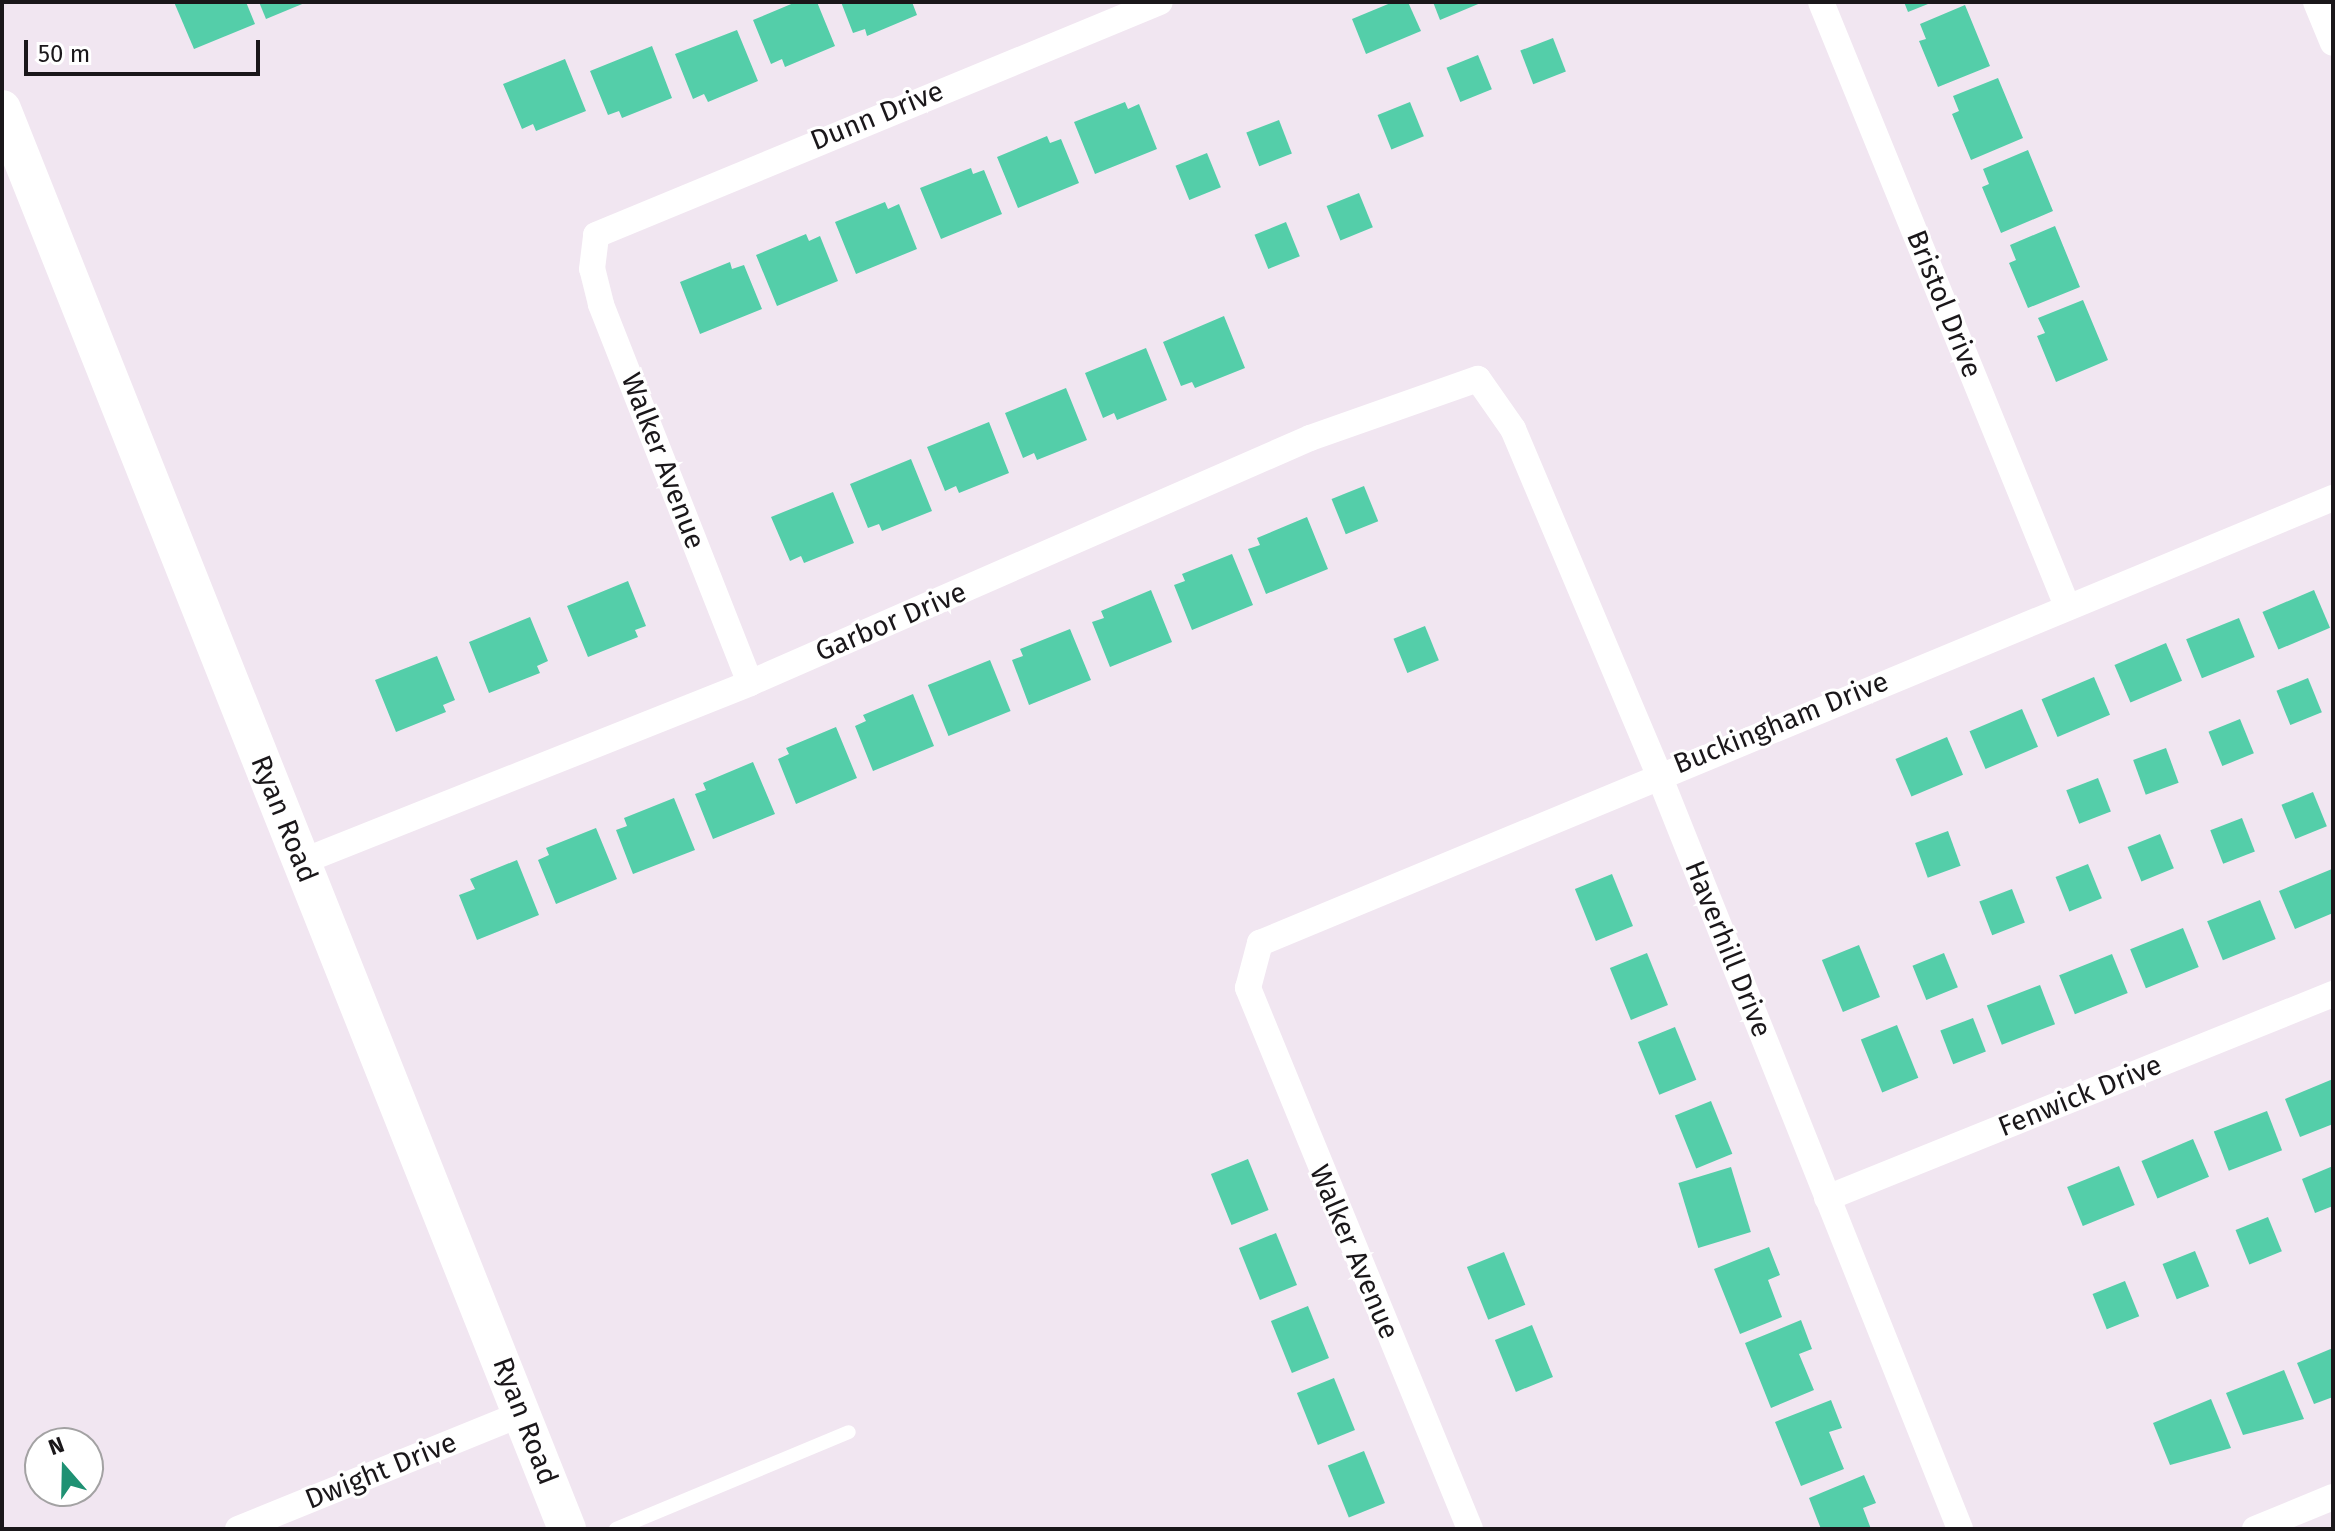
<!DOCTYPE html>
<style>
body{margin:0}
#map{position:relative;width:2335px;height:1531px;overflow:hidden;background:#f1e6f1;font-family:"Fira Sans",sans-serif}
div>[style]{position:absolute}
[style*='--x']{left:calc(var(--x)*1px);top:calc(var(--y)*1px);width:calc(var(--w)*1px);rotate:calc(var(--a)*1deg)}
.building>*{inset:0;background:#54cea9;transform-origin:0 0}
.lane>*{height:14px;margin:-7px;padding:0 7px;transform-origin:7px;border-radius:7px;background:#fff}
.street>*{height:26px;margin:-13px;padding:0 13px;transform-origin:13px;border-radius:13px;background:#fff}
.secondary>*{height:38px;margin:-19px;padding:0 19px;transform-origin:19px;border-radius:19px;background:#fff}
span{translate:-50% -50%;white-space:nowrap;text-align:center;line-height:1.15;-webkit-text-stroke:6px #fff;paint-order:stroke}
.street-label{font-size:28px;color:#1a171a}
.frame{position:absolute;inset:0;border:4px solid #1a171a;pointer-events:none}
.north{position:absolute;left:24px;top:1427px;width:80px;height:80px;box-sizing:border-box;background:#fff;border:2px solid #a3a2a3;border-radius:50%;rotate:340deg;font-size:22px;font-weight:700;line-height:32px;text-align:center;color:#1a171a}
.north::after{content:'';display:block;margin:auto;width:28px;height:36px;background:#1f9173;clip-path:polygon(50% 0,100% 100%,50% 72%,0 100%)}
.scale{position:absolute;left:24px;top:40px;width:236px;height:36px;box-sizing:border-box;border:4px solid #1a171a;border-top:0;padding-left:10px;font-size:24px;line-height:28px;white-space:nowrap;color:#1a171a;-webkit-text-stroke:6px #fff;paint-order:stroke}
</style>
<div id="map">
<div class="building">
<i style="clip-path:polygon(174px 2px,246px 2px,255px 24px,194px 49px)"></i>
<i style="clip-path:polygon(259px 2px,307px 2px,266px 19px)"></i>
<i style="clip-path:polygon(796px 2px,817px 2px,835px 46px,785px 67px,782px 59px,771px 64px,753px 20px)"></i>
<i style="clip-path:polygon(841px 2px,912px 2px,917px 15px,867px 36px,865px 29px,853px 33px)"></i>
<i style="clip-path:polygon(1393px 2px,1408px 2px,1421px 31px,1366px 54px,1352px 19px)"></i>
<i style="clip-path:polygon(1433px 2px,1483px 2px,1440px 20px)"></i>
<i style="clip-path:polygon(1904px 2px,1933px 2px,1908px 12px)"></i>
<i style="clip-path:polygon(1965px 5px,1990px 66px,1938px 87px,1919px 41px,1926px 39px,1920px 24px)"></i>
<i style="clip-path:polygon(737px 30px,758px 81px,708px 102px,704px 94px,693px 99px,675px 54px)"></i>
<i style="left:1553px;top:38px;width:36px;height:35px;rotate:69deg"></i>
<i style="clip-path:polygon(652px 46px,672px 98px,622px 118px,619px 111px,608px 115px,590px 71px)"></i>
<i style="left:1478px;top:55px;width:37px;height:34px;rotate:68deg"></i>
<i style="clip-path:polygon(565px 59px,586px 111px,536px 131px,533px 124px,522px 129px,503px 84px)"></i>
<i style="clip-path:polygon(1998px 78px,2023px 138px,1971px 160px,1952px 114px,1959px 111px,1953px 96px)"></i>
<i style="clip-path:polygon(1125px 102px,1128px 109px,1139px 104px,1157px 149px,1095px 174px,1074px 122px)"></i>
<i style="left:1410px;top:102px;width:37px;height:35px;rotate:68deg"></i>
<i style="left:1279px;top:120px;width:36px;height:35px;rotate:69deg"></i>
<i style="clip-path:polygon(1047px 136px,1050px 143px,1061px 139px,1079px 183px,1018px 208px,997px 157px)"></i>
<i style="clip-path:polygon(2028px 150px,2053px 211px,2001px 233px,1982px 187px,1989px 184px,1983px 169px)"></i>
<i style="left:1207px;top:153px;width:37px;height:34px;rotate:68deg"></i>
<i style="clip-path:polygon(971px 168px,973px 174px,984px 170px,1002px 214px,941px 239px,920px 188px)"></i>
<i style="left:1359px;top:193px;width:37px;height:35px;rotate:68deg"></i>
<i style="clip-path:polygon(885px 202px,888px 209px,899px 204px,917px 249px,856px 274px,835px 222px)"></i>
<i style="left:1286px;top:222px;width:37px;height:34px;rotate:68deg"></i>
<i style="clip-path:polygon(2055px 226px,2080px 287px,2028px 308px,2009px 263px,2016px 260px,2010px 245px)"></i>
<i style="clip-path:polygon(806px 234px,809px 241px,820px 236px,838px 281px,777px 306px,756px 255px)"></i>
<i style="clip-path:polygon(730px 262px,732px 269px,744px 265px,762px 309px,700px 334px,680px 282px)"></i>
<i style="clip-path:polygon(2083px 300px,2108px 360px,2056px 382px,2037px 336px,2045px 333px,2038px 318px)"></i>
<i style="clip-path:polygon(1224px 316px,1245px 368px,1195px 388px,1192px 382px,1181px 386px,1163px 342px)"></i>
<i style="clip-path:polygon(1146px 348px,1167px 400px,1117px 420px,1114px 413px,1103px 418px,1085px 373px)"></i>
<i style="clip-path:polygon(1066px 388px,1087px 440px,1037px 460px,1034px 453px,1023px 458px,1005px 413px)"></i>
<i style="clip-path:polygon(989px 422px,1009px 473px,959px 493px,956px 486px,945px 491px,927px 447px)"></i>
<i style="clip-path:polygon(911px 459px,932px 511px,882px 531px,879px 524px,868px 528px,850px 484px)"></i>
<i style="left:1364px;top:486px;width:38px;height:35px;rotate:68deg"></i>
<i style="clip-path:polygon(833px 492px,854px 543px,804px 563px,801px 556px,790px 561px,771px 517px)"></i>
<i style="clip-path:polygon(1307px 517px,1328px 569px,1266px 594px,1248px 549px,1260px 545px,1257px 538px)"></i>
<i style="clip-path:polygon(1232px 554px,1253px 605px,1192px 630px,1174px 585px,1185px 581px,1182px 574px)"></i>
<i style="clip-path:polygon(628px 581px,646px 626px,635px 630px,638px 637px,588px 657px,567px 606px)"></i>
<i style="clip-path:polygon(1151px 590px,1172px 642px,1110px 667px,1092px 622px,1104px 618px,1101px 611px)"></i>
<i style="left:2314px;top:590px;width:41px;height:56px;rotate:67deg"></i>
<i style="clip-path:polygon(530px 617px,548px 661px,537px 666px,540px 673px,489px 693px,469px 642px)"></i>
<i style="left:2239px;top:618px;width:42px;height:57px;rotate:68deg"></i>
<i style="left:1425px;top:626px;width:37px;height:34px;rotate:68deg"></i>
<i style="clip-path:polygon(1070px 629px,1091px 680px,1029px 705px,1012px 660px,1023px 656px,1020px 649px)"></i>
<i style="left:2166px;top:643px;width:41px;height:56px;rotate:67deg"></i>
<i style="clip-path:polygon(437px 656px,455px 700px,443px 705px,446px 712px,396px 732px,375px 680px)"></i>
<i style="left:990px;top:660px;width:55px;height:67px;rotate:68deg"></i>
<i style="left:2094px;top:677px;width:41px;height:57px;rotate:67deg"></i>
<i style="left:2308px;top:678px;width:37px;height:34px;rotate:68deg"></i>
<i style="clip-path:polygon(913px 694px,934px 746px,873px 771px,855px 726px,866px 721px,863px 715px)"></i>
<i style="left:2022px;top:709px;width:41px;height:57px;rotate:67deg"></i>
<i style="left:2240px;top:719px;width:37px;height:34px;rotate:68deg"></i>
<i style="clip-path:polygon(836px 727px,857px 778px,796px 804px,778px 759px,789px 754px,786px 748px)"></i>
<i style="left:1947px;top:737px;width:41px;height:56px;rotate:67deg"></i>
<i style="left:2166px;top:748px;width:37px;height:35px;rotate:70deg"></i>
<i style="clip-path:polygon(753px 762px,775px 814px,713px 839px,695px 794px,706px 790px,703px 783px)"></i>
<i style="left:2098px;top:778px;width:36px;height:34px;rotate:69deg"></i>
<i style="left:2313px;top:792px;width:37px;height:34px;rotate:68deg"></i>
<i style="clip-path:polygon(674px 798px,695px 850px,633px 874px,616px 830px,627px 826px,624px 818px)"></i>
<i style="left:2242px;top:818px;width:36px;height:34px;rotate:69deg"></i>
<i style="clip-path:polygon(596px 828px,617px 879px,556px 904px,538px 860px,549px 855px,546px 848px)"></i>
<i style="left:1948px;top:831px;width:37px;height:35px;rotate:70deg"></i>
<i style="left:2160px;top:834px;width:37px;height:35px;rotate:68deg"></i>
<i style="clip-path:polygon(517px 860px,539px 915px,477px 940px,459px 895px,475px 889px,470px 879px)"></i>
<i style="left:2088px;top:864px;width:37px;height:35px;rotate:68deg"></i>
<i style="clip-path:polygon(2332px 869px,2333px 913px,2295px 929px,2279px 891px)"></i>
<i style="left:1612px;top:874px;width:56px;height:40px;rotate:68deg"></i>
<i style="left:2012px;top:889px;width:36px;height:35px;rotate:69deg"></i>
<i style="left:2260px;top:900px;width:42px;height:57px;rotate:68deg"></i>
<i style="left:2183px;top:928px;width:42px;height:57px;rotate:68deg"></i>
<i style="left:1859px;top:945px;width:56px;height:40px;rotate:68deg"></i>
<i style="left:1647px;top:953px;width:56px;height:40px;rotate:68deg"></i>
<i style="left:1944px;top:953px;width:37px;height:34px;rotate:68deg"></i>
<i style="left:2112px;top:954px;width:42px;height:57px;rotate:68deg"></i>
<i style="left:2040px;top:985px;width:42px;height:57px;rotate:69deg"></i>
<i style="left:1973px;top:1018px;width:36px;height:35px;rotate:69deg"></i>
<i style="left:1897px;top:1025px;width:57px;height:39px;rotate:68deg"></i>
<i style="left:1675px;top:1027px;width:57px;height:40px;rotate:68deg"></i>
<i style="clip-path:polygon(2333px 1079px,2333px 1124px,2300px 1137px,2285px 1099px)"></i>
<i style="left:1711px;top:1101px;width:57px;height:39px;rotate:68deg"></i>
<i style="left:2267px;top:1111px;width:42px;height:57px;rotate:69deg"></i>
<i style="left:2193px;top:1139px;width:41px;height:56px;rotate:67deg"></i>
<i style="left:1248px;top:1159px;width:55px;height:40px;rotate:68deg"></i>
<i style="left:2119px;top:1166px;width:42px;height:56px;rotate:68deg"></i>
<i style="clip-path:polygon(2333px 1166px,2333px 1206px,2315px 1213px,2302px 1179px)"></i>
<i style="left:1731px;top:1167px;width:68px;height:55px;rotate:73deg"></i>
<i style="left:2268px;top:1217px;width:37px;height:35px;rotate:68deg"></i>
<i style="left:1276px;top:1233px;width:56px;height:40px;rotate:68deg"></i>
<i style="clip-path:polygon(1769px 1247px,1780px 1275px,1768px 1280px,1782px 1317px,1740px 1334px,1714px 1269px)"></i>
<i style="left:2195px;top:1251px;width:38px;height:35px;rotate:68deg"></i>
<i style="left:1504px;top:1252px;width:57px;height:40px;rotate:68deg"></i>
<i style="left:2125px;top:1281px;width:38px;height:35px;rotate:68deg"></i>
<i style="left:1308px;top:1306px;width:56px;height:40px;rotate:68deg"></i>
<i style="clip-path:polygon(1801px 1320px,1812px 1349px,1799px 1354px,1814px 1390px,1771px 1408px,1745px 1343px)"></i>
<i style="left:1532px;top:1325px;width:56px;height:40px;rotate:68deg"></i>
<i style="clip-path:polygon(2333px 1348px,2333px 1397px,2314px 1404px,2297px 1363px)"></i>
<i style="clip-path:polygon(2284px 1370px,2304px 1419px,2243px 1435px,2226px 1393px)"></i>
<i style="left:1334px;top:1378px;width:56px;height:40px;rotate:68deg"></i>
<i style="clip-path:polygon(2211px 1399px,2231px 1448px,2170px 1465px,2153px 1423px)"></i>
<i style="clip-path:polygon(1831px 1400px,1842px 1428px,1829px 1432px,1844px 1469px,1801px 1486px,1775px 1422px)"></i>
<i style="left:1364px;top:1451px;width:56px;height:39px;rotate:68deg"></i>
<i style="clip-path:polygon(1864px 1475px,1876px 1503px,1863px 1508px,1871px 1529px,1821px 1529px,1809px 1498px)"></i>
</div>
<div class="lane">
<i style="--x:616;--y:1529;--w:252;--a:-22.6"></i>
</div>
<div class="street">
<i style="--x:1821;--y:2;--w:652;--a:67.84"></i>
<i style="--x:2316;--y:2;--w:44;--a:67.5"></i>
<i style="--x:750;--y:683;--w:407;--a:-111.5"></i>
<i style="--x:601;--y:304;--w:36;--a:-104"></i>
<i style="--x:592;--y:269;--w:34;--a:-83"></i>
<i style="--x:596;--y:235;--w:610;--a:-22.45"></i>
<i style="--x:301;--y:862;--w:483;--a:-21.7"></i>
<i style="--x:750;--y:683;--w:611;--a:-23.63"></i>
<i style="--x:1310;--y:438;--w:178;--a:-19.4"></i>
<i style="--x:1478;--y:379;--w:61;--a:55"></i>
<i style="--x:1513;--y:429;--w:373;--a:67.1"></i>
<i style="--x:1658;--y:773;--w:814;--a:68.22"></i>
<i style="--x:1827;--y:1198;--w:546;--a:-21.96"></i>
<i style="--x:238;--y:1529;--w:308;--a:-22.1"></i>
<i style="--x:1470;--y:1529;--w:585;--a:-112.31"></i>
<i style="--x:1248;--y:988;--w:47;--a:-75.1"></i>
<i style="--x:1260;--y:943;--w:1162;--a:-22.53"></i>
<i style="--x:2255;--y:1529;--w:84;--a:-22.3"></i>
</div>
<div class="secondary">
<i style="--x:2;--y:109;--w:1528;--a:68.3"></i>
</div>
<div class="street-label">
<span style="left:877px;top:116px;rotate:-22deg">Dunn Drive</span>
<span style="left:1944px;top:304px;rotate:68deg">Bristol Drive</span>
<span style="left:663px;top:461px;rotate:69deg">Walker Avenue</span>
<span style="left:891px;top:622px;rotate:-23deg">Garbor Drive</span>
<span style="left:1781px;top:723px;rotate:-22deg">Buckingham Drive</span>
<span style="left:284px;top:819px;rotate:68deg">Ryan Road</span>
<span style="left:1728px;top:949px;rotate:68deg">Haverhill Drive</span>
<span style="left:2080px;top:1096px;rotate:-22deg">Fenwick Drive</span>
<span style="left:1354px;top:1252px;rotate:67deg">Walker Avenue</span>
<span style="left:525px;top:1421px;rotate:69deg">Ryan Road</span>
<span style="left:381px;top:1471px;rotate:-22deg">Dwight Drive</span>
</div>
<div class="frame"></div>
<div class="north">N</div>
<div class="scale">50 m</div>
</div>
